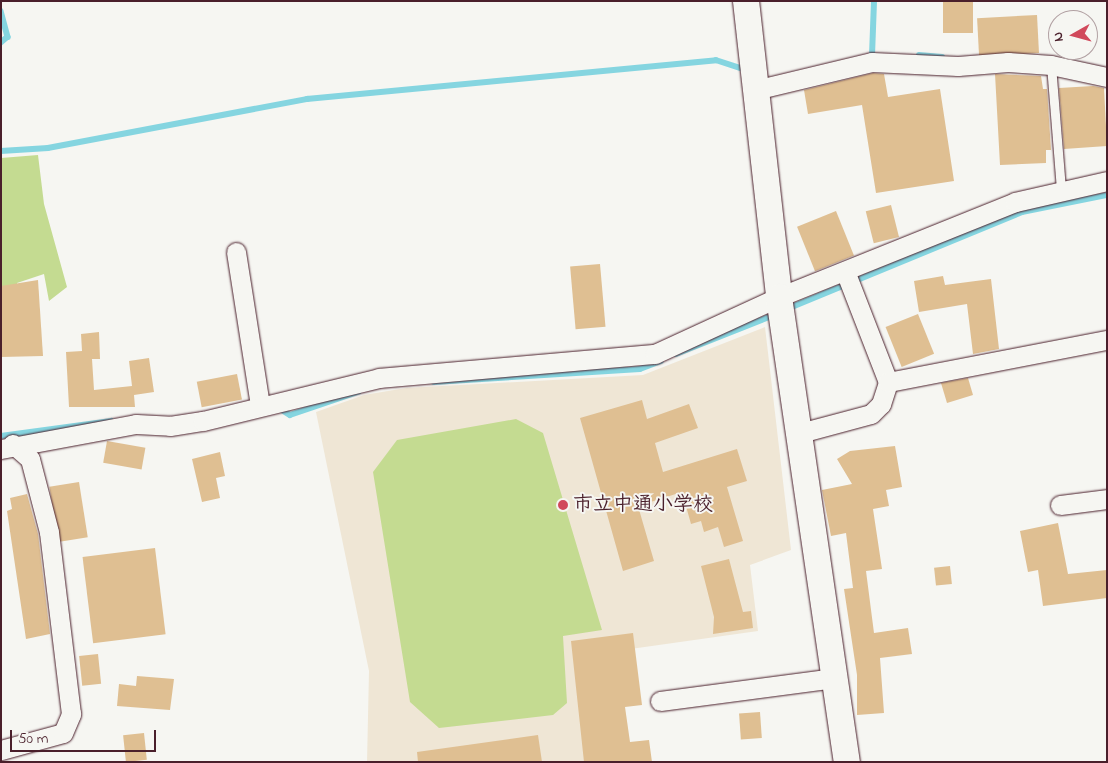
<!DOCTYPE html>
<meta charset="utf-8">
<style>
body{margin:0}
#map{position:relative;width:1108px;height:763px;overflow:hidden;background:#f6f6f2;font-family:"Indie Flower","Klee One",sans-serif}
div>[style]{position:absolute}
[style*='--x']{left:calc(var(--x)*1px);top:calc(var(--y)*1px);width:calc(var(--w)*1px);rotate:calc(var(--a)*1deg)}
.built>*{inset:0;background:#efe6d5}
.green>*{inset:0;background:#c4db91}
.stream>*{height:5.5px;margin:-2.75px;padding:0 2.75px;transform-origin:2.75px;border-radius:2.75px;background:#85d5e0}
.building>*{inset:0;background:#dfbf92;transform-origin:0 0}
.roads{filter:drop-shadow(0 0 1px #4a1f2b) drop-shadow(0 0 1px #4a1f2b)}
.lane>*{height:9px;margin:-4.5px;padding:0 4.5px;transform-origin:4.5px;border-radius:4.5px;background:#f6f6f2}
.street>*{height:19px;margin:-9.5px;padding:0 9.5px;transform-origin:9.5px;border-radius:9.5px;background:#f6f6f2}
.secondary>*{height:26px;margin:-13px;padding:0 13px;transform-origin:13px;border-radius:13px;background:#f6f6f2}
.dots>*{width:14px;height:14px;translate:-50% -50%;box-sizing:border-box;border:2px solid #f6f6f2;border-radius:50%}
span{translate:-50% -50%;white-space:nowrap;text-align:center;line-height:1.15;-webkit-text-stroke:4px #f6f6f2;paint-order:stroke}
.poi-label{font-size:20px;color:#4a1f2b;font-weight:700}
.left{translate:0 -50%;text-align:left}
.frame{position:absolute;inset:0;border:2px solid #4a1f2b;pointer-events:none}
.north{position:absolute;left:1048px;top:10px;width:50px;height:50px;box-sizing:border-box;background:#f6f6f2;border:1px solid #b1a0a2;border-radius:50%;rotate:263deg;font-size:14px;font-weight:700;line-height:20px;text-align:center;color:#4a1f2b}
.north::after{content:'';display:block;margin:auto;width:18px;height:22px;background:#d1495b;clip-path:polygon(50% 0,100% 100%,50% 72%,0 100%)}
.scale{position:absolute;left:10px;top:730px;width:146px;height:22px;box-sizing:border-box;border:2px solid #4a1f2b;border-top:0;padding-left:6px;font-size:15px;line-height:18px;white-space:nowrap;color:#4a1f2b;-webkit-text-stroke:4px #f6f6f2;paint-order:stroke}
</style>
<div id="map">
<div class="built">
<i style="clip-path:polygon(765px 327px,791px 550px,750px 565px,758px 631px,588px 655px,599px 762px,367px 762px,369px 671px,316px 412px,364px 395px,406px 388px,643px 375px)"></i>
</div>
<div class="green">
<i style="clip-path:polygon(38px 155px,44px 204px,67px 287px,49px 301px,44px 274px,17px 283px,17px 302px,1px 319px,1px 158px)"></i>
<i style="clip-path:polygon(516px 419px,543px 433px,602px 630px,563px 636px,567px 703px,553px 715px,439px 728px,410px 702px,373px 472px,397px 440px)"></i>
</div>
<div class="stream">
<i style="--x:1;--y:11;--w:27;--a:75"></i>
<i style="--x:8;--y:37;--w:9;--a:139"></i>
<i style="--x:919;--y:55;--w:23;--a:5"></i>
<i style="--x:872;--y:56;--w:55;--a:-87.9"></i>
<i style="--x:1;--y:151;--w:47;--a:-3.7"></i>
<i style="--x:48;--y:148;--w:264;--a:-10.7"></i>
<i style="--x:307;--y:99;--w:411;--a:-5.4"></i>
<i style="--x:716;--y:60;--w:32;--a:18"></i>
<i style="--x:787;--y:309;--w:254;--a:-22.4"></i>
<i style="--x:1022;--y:212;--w:87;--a:-11.3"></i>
<i style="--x:676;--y:354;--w:105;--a:-21.7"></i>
<i style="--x:434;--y:382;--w:206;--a:-3.6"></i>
<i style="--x:640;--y:369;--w:22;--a:-21"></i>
<i style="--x:279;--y:408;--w:13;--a:32"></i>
<i style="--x:290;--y:415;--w:72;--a:-18.7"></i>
<i style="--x:1;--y:436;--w:111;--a:-7.8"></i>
</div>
<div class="building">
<i style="left:943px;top:1px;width:30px;height:32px"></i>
<i style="left:1037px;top:15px;width:38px;height:60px;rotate:87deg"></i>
<i style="clip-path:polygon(873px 73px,884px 74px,888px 97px,940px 89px,954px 181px,876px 193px,862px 105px,808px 114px,804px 90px)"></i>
<i style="clip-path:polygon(995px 74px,1041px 76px,1043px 89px,1047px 89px,1051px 150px,1046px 150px,1046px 163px,1000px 165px)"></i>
<i style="clip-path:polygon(1093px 86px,1104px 88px,1107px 146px,1064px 149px,1059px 88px)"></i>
<i style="left:891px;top:205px;width:33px;height:26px;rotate:76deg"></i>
<i style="left:836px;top:211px;width:48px;height:42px;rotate:68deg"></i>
<i style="left:600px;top:264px;width:63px;height:30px;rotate:85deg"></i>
<i style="clip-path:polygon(943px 276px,945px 285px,991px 279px,999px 349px,973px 354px,967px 304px,919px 312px,914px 281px)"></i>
<i style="clip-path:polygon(38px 280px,43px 356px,1px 357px,1px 286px)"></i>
<i style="left:918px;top:314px;width:43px;height:35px;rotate:68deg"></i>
<i style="clip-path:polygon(99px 332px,100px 359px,92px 359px,94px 390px,132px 386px,129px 361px,149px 358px,154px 392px,134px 395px,135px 407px,69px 407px,66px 352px,82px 351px,81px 334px)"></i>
<i style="left:237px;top:374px;width:26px;height:41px;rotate:79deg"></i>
<i style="clip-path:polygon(968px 378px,973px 395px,947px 403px,941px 383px)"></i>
<i style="clip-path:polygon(642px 400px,647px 419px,689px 404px,698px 428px,655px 443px,663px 472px,737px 449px,747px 481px,727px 487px,743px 541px,724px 547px,718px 527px,704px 532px,701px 521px,691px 524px,682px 492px,638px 506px,654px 561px,623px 571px,580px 418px)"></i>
<i style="left:107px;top:441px;width:39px;height:22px;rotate:10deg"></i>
<i style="clip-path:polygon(895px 446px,902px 487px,886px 490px,889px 506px,873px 509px,882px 569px,866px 571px,874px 633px,908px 628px,912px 654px,880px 658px,884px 713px,857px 715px,857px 675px,844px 589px,853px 588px,846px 533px,831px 536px,822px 490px,852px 484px,837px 459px,850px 451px)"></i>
<i style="clip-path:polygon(220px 452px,225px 476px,216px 478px,220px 498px,202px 502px,192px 459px)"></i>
<i style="left:79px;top:482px;width:56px;height:30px;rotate:81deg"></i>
<i style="clip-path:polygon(27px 494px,38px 534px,50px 634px,26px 639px,7px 511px,12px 509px,10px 498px)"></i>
<i style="clip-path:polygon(1058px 523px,1068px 574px,1107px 570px,1107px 598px,1043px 606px,1038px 570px,1028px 572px,1020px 531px)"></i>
<i style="left:155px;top:548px;width:87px;height:73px;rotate:83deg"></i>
<i style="clip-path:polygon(729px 559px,743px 612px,751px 611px,753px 628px,713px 634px,714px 617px,701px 566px)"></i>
<i style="left:950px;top:566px;width:18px;height:16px;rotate:84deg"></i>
<i style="clip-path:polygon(633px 633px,642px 705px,625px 707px,630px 742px,649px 740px,652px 762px,584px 762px,571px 641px)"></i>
<i style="left:98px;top:654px;width:30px;height:19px;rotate:84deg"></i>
<i style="clip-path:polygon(137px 676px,174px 679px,170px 710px,117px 706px,119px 684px,136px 686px)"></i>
<i style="left:760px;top:712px;width:26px;height:21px;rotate:86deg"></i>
<i style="left:144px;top:733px;width:27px;height:21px;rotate:84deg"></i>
<i style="clip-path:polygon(538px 735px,542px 762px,418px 762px,417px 752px)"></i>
</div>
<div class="roads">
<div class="lane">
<i style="--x:1051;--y:65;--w:125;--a:85.4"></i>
</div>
<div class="street">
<i style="--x:755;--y:90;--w:120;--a:-13.5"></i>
<i style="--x:872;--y:62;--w:86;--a:2.7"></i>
<i style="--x:958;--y:66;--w:50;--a:-4.6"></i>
<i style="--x:1008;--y:62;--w:43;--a:4"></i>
<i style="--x:1051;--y:65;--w:57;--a:12.1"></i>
<i style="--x:236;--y:252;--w:156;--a:81.1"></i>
<i style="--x:845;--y:271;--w:119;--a:68.8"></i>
<i style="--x:800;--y:433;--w:73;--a:-15"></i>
<i style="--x:871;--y:414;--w:14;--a:-45"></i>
<i style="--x:881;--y:404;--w:23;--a:-72"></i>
<i style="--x:888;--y:382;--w:223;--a:-10.9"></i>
<i style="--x:1;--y:449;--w:137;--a:-10.5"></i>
<i style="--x:136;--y:424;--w:34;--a:3"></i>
<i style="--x:170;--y:426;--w:33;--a:-9"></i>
<i style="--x:203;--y:421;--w:181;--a:-13.7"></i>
<i style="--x:379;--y:378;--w:277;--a:-5"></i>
<i style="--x:655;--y:354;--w:136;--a:-24.7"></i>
<i style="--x:779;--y:297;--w:254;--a:-21.9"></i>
<i style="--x:1015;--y:202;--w:94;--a:-12.9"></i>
<i style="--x:1060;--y:505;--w:47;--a:-7.3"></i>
<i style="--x:660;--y:701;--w:176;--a:-7.5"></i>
<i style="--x:1;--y:750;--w:64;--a:-15.3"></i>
<i style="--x:63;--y:733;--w:21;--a:-67"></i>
<i style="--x:71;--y:714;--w:183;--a:-96.9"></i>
<i style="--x:49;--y:532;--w:75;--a:-104.6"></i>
<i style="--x:30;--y:459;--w:23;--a:-139"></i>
</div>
<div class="secondary">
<i style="--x:746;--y:1;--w:298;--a:83.6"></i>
<i style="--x:779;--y:297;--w:470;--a:81.7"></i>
</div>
</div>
<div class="dots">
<i style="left:563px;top:505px;background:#d1495b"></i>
</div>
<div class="poi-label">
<span class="left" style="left:573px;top:505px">市立中通小学校</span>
</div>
<div class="frame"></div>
<div class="north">N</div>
<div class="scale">50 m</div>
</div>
